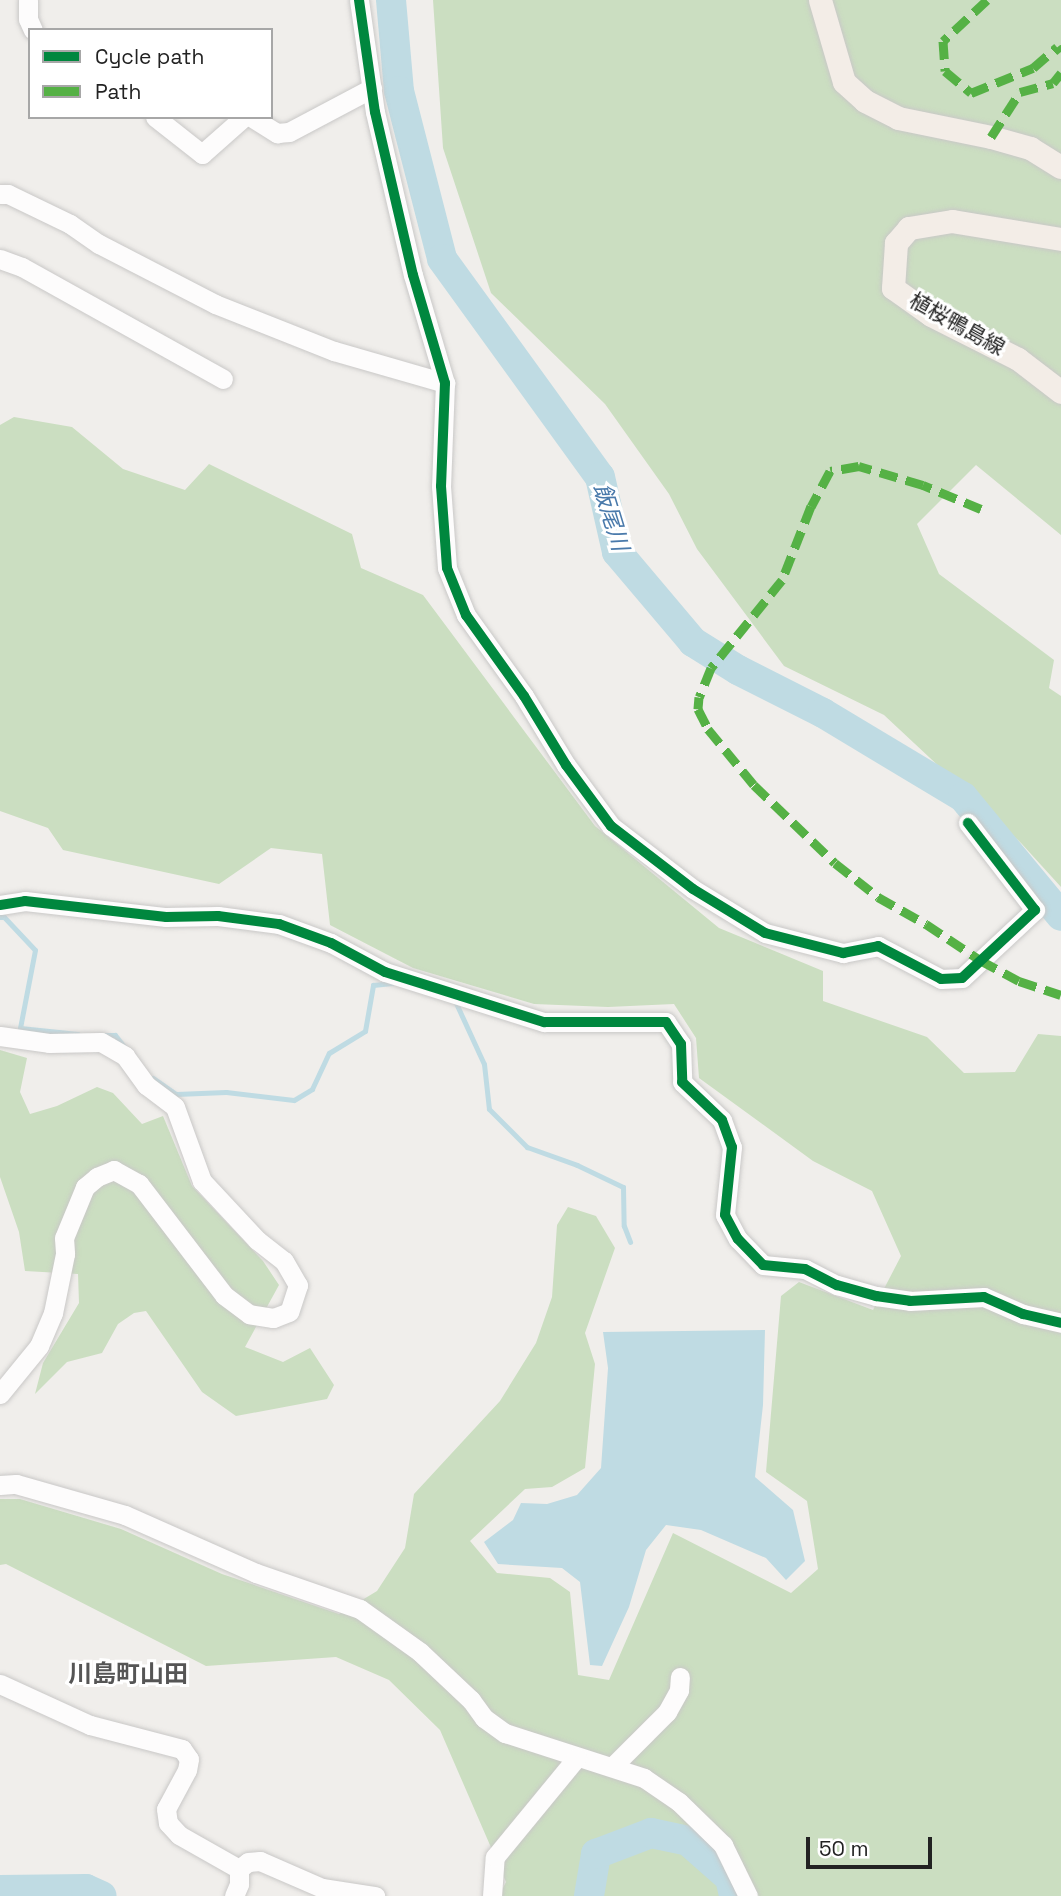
<!DOCTYPE html>
<meta charset="utf-8">
<style>
body{margin:0}
#map{position:relative;width:1061px;height:1896px;overflow:hidden;background:#f0eeeb;font-family:"Space Grotesk","Noto Sans JP",sans-serif}
div>[style]{position:absolute}
[style*='--x']{left:calc(var(--x)*1px);top:calc(var(--y)*1px);width:calc(var(--w)*1px);rotate:calc(var(--a)*1deg)}
.forest>*{inset:0;background:#cbdec1}
.water>*{inset:0;background:#bfdbe3}
.stream>*{height:5px;margin:-2.5px;padding:0 2.5px;transform-origin:2.5px;border-radius:2.5px;background:#bfdbe3}
.river>*{height:30px;margin:-15px;padding:0 15px;transform-origin:15px;border-radius:15px;background:#bfdbe3}
.roads{filter:drop-shadow(0 0 2px #c9c8c7) drop-shadow(0 0 2px #c9c8c7)}
.minor>*{height:19px;margin:-9.5px;padding:0 9.5px;transform-origin:9.5px;border-radius:9.5px;background:#fdfcfc}
.major>*{height:23px;margin:-11.5px;padding:0 11.5px;transform-origin:11.5px;border-radius:11.5px;background:#f3ede7}
.quiet>*{height:9px;margin-top:-4.5px;transform-origin:0;background:repeating-linear-gradient(90deg,#55b145 0 18px,transparent 0 27px)}
.cycleway>*{height:10px;margin:-5px;padding:0 5px;transform-origin:5px;border-radius:5px;background:#00873e}
span{translate:-50% -50%;white-space:nowrap;text-align:center;line-height:1.15;-webkit-text-stroke:6px #fff;paint-order:stroke}
.street-label{font-size:21px;color:#222}
.water-label{font-size:23px;color:#4a7aab;font-style:italic}
.quarter-label{font-size:24px;color:#555;font-weight:700}
.legend{position:absolute;left:28px;top:28px;width:245px;height:91px;box-sizing:border-box;background:#fff;border:2px solid #a7a7a7;margin:0;padding:9px 12px;list-style:none;font-size:21px;color:#222}
.legend li{display:flex;align-items:center;gap:14px;height:35px}
.legend b{width:35px;border:2px solid #a7a7a7}
.scale{position:absolute;left:806px;top:1837px;width:126px;height:32px;box-sizing:border-box;border:4px solid #222;border-top:0;padding-left:9px;font-size:21px;line-height:24px;white-space:nowrap;color:#222;-webkit-text-stroke:5px #fff;paint-order:stroke}
</style>
<div id="map">
<div class="forest">
<i style="clip-path:polygon(433px 0,1061px 0,1061px 535px,976px 465px,917px 524px,939px 574px,1054px 660px,1049px 688px,1061px 696px,1061px 887px,1021px 843px,884px 715px,784px 666px,697px 549px,669px 494px,605px 404px,491px 293px,443px 148px)"></i>
<i style="clip-path:polygon(14px 417px,72px 427px,123px 469px,185px 490px,209px 464px,352px 534px,361px 568px,423px 595px,595px 826px,719px 928px,823px 971px,823px 1001px,927px 1037px,964px 1073px,1015px 1072px,1038px 1034px,1061px 1036px,1061px 1896px,499px 1896px,506px 1882px,440px 1730px,389px 1680px,336px 1657px,206px 1666px,6px 1564px,0 1565px,0 1499px,20px 1499px,121px 1529px,222px 1574px,339px 1614px,377px 1591px,405px 1548px,414px 1494px,500px 1401px,536px 1343px,552px 1297px,557px 1225px,568px 1207px,596px 1216px,615px 1248px,585px 1333px,595px 1364px,585px 1468px,552px 1487px,525px 1489px,470px 1541px,497px 1573px,550px 1578px,570px 1592px,578px 1675px,609px 1680px,673px 1533px,791px 1593px,818px 1569px,807px 1501px,766px 1472px,781px 1296px,799px 1282px,873px 1310px,901px 1256px,872px 1191px,813px 1161px,699px 1078px,696px 1038px,674px 1004px,608px 1007px,534px 1004px,413px 968px,330px 925px,322px 854px,271px 848px,219px 884px,63px 850px,48px 828px,0 811px,0 425px)"></i>
<i style="clip-path:polygon(0 1050px,27px 1058px,20px 1092px,30px 1114px,57px 1106px,97px 1087px,113px 1093px,142px 1124px,163px 1116px,192px 1186px,263px 1261px,279px 1285px,245px 1347px,283px 1362px,310px 1348px,334px 1385px,327px 1399px,236px 1416px,202px 1392px,146px 1311px,134px 1313px,118px 1324px,102px 1353px,67px 1362px,35px 1394px,43px 1363px,79px 1303px,78px 1274px,25px 1271px,19px 1232px,0 1177px)"></i>
</div>
<div class="water">
<i style="clip-path:polygon(765px 1330px,763px 1405px,755px 1477px,793px 1510px,805px 1561px,786px 1580px,766px 1558px,701px 1530px,666px 1525px,646px 1550px,629px 1607px,602px 1666px,590px 1665px,580px 1582px,562px 1568px,498px 1564px,484px 1542px,513px 1520px,521px 1503px,547px 1504px,577px 1495px,601px 1468px,608px 1368px,603px 1332px)"></i>
</div>
<div class="stream">
<i style="--x:0;--y:917;--w:4;--a:0"></i>
<i style="--x:4;--y:917;--w:45;--a:46.8"></i>
<i style="--x:35;--y:950;--w:79;--a:100.9"></i>
<i style="--x:20;--y:1028;--w:58;--a:5.9"></i>
<i style="--x:455;--y:1001;--w:69;--a:65.3"></i>
<i style="--x:484;--y:1064;--w:45;--a:83.7"></i>
<i style="--x:489;--y:1109;--w:54;--a:45"></i>
<i style="--x:527;--y:1147;--w:53;--a:19.8"></i>
<i style="--x:577;--y:1165;--w:51;--a:25.6"></i>
<i style="--x:623;--y:1187;--w:39;--a:89"></i>
<i style="--x:624;--y:1226;--w:17;--a:69"></i>
<i style="--x:102;--y:1035;--w:13;--a:0"></i>
<i style="--x:115;--y:1035;--w:16;--a:52"></i>
<i style="--x:153;--y:1078;--w:28;--a:35"></i>
<i style="--x:176;--y:1094;--w:50;--a:-2.3"></i>
<i style="--x:226;--y:1092;--w:68;--a:6.7"></i>
<i style="--x:294;--y:1100;--w:21;--a:-31"></i>
<i style="--x:312;--y:1089;--w:40;--a:-65"></i>
<i style="--x:329;--y:1053;--w:42;--a:-31.4"></i>
<i style="--x:365;--y:1031;--w:47;--a:-80.1"></i>
<i style="--x:373;--y:985;--w:19;--a:-6"></i>
</div>
<div class="river">
<i style="--x:391;--y:0;--w:91;--a:85"></i>
<i style="--x:399;--y:91;--w:173;--a:75.6"></i>
<i style="--x:442;--y:259;--w:269;--a:54.1"></i>
<i style="--x:600;--y:477;--w:77;--a:77.2"></i>
<i style="--x:617;--y:552;--w:118;--a:49.8"></i>
<i style="--x:693;--y:642;--w:53;--a:31.9"></i>
<i style="--x:738;--y:670;--w:95;--a:26.8"></i>
<i style="--x:823;--y:713;--w:163;--a:31"></i>
<i style="--x:963;--y:797;--w:154;--a:50.5"></i>
<i style="--x:0;--y:1890;--w:86;--a:-0.7"></i>
<i style="--x:86;--y:1889;--w:17;--a:24"></i>
<i style="--x:589;--y:1896;--w:43;--a:-80.5"></i>
<i style="--x:596;--y:1854;--w:59;--a:-20.9"></i>
<i style="--x:651;--y:1833;--w:38;--a:12"></i>
<i style="--x:688;--y:1841;--w:56;--a:41.4"></i>
<i style="--x:730;--y:1878;--w:18;--a:77"></i>
</div>
<div class="roads">
<div class="minor">
<i style="--x:28;--y:0;--w:19;--a:90"></i>
<i style="--x:28;--y:19;--w:12;--a:66"></i>
<i style="--x:359;--y:0;--w:113;--a:81.9"></i>
<i style="--x:375;--y:112;--w:167;--a:76.9"></i>
<i style="--x:413;--y:275;--w:113;--a:73.5"></i>
<i style="--x:445;--y:383;--w:103;--a:92.2"></i>
<i style="--x:441;--y:486;--w:82;--a:85.8"></i>
<i style="--x:447;--y:568;--w:51;--a:68"></i>
<i style="--x:466;--y:615;--w:100;--a:54.4"></i>
<i style="--x:524;--y:696;--w:81;--a:58.7"></i>
<i style="--x:566;--y:765;--w:76;--a:53.6"></i>
<i style="--x:611;--y:826;--w:103;--a:37.5"></i>
<i style="--x:693;--y:889;--w:84;--a:31.4"></i>
<i style="--x:765;--y:933;--w:81;--a:14.4"></i>
<i style="--x:843;--y:953;--w:36;--a:-11"></i>
<i style="--x:878;--y:946;--w:71;--a:27.6"></i>
<i style="--x:941;--y:979;--w:21;--a:-3"></i>
<i style="--x:962;--y:978;--w:100;--a:-43"></i>
<i style="--x:1035;--y:910;--w:110;--a:-127.6"></i>
<i style="--x:155;--y:117;--w:60;--a:38.2"></i>
<i style="--x:202;--y:154;--w:56;--a:-41.4"></i>
<i style="--x:251;--y:117;--w:31;--a:32"></i>
<i style="--x:277;--y:133;--w:12;--a:-5"></i>
<i style="--x:289;--y:132;--w:94;--a:-27.9"></i>
<i style="--x:0;--y:194;--w:8;--a:0"></i>
<i style="--x:8;--y:194;--w:69;--a:25.8"></i>
<i style="--x:70;--y:224;--w:35;--a:35"></i>
<i style="--x:99;--y:244;--w:131;--a:27.3"></i>
<i style="--x:215;--y:304;--w:128;--a:21.6"></i>
<i style="--x:334;--y:351;--w:116;--a:16.1"></i>
<i style="--x:0;--y:259;--w:23;--a:20"></i>
<i style="--x:22;--y:267;--w:230;--a:29.1"></i>
<i style="--x:0;--y:905;--w:25;--a:-9"></i>
<i style="--x:25;--y:901;--w:142;--a:6.5"></i>
<i style="--x:166;--y:917;--w:52;--a:-1.1"></i>
<i style="--x:218;--y:916;--w:62;--a:7.5"></i>
<i style="--x:279;--y:924;--w:55;--a:20.1"></i>
<i style="--x:331;--y:943;--w:61;--a:28.2"></i>
<i style="--x:385;--y:972;--w:167;--a:17.5"></i>
<i style="--x:544;--y:1022;--w:122;--a:0"></i>
<i style="--x:666;--y:1022;--w:27;--a:56"></i>
<i style="--x:681;--y:1044;--w:38;--a:88"></i>
<i style="--x:682;--y:1082;--w:55;--a:43.5"></i>
<i style="--x:722;--y:1120;--w:29;--a:70"></i>
<i style="--x:732;--y:1147;--w:68;--a:95.9"></i>
<i style="--x:725;--y:1215;--w:27;--a:62"></i>
<i style="--x:738;--y:1239;--w:36;--a:46"></i>
<i style="--x:763;--y:1265;--w:42;--a:5.4"></i>
<i style="--x:805;--y:1269;--w:36;--a:27"></i>
<i style="--x:837;--y:1285;--w:41;--a:15.8"></i>
<i style="--x:876;--y:1296;--w:34;--a:8"></i>
<i style="--x:910;--y:1301;--w:74;--a:-3.1"></i>
<i style="--x:984;--y:1297;--w:43;--a:23.6"></i>
<i style="--x:1023;--y:1314;--w:39;--a:13"></i>
<i style="--x:0;--y:1036;--w:49;--a:8.1"></i>
<i style="--x:49;--y:1043;--w:52;--a:-1.1"></i>
<i style="--x:101;--y:1042;--w:28;--a:30"></i>
<i style="--x:125;--y:1056;--w:36;--a:54"></i>
<i style="--x:146;--y:1085;--w:36;--a:37"></i>
<i style="--x:175;--y:1107;--w:79;--a:70"></i>
<i style="--x:202;--y:1181;--w:81;--a:47"></i>
<i style="--x:257;--y:1240;--w:34;--a:38"></i>
<i style="--x:284;--y:1261;--w:28;--a:60"></i>
<i style="--x:298;--y:1285;--w:28;--a:108"></i>
<i style="--x:289;--y:1312;--w:17;--a:159"></i>
<i style="--x:273;--y:1318;--w:24;--a:-171"></i>
<i style="--x:249;--y:1314;--w:31;--a:-143"></i>
<i style="--x:224;--y:1295;--w:140;--a:-127.4"></i>
<i style="--x:139;--y:1184;--w:29;--a:-151"></i>
<i style="--x:114;--y:1170;--w:18;--a:158"></i>
<i style="--x:97;--y:1177;--w:16;--a:140"></i>
<i style="--x:85;--y:1187;--w:55;--a:112.4"></i>
<i style="--x:64;--y:1238;--w:16;--a:86"></i>
<i style="--x:65;--y:1254;--w:60;--a:101.5"></i>
<i style="--x:53;--y:1313;--w:36;--a:113"></i>
<i style="--x:39;--y:1346;--w:62;--a:129.1"></i>
<i style="--x:0;--y:1485;--w:16;--a:-4"></i>
<i style="--x:16;--y:1484;--w:113;--a:15.9"></i>
<i style="--x:125;--y:1515;--w:143;--a:23.9"></i>
<i style="--x:256;--y:1573;--w:110;--a:19.1"></i>
<i style="--x:360;--y:1609;--w:74;--a:35.6"></i>
<i style="--x:420;--y:1652;--w:70;--a:43.3"></i>
<i style="--x:471;--y:1700;--w:22;--a:54"></i>
<i style="--x:484;--y:1718;--w:26;--a:36"></i>
<i style="--x:505;--y:1733;--w:146;--a:17.9"></i>
<i style="--x:644;--y:1778;--w:42;--a:34.4"></i>
<i style="--x:679;--y:1802;--w:62;--a:44.3"></i>
<i style="--x:723;--y:1845;--w:57;--a:63.9"></i>
<i style="--x:0;--y:1684;--w:99;--a:24.5"></i>
<i style="--x:90;--y:1725;--w:95;--a:14.6"></i>
<i style="--x:182;--y:1749;--w:12;--a:55"></i>
<i style="--x:189;--y:1759;--w:11;--a:100"></i>
<i style="--x:187;--y:1770;--w:44;--a:118.3"></i>
<i style="--x:166;--y:1809;--w:14;--a:82"></i>
<i style="--x:168;--y:1823;--w:16;--a:47"></i>
<i style="--x:179;--y:1835;--w:69;--a:29.5"></i>
<i style="--x:612;--y:1767;--w:78;--a:-45"></i>
<i style="--x:667;--y:1712;--w:25;--a:-61"></i>
<i style="--x:679;--y:1690;--w:13;--a:-86"></i>
<i style="--x:234;--y:1896;--w:13;--a:-67"></i>
<i style="--x:239;--y:1884;--w:15;--a:-90"></i>
<i style="--x:239;--y:1869;--w:11;--a:-38"></i>
<i style="--x:248;--y:1862;--w:12;--a:-5"></i>
<i style="--x:260;--y:1861;--w:68;--a:23.5"></i>
<i style="--x:322;--y:1888;--w:54;--a:8.6"></i>
<i style="--x:492;--y:1896;--w:39;--a:-86"></i>
<i style="--x:495;--y:1857;--w:129;--a:-50.6"></i>
</div>
<div class="major">
<i style="--x:820;--y:0;--w:85;--a:73.7"></i>
<i style="--x:844;--y:82;--w:28;--a:42"></i>
<i style="--x:865;--y:101;--w:37;--a:27"></i>
<i style="--x:898;--y:118;--w:95;--a:11.5"></i>
<i style="--x:991;--y:137;--w:41;--a:15.8"></i>
<i style="--x:1030;--y:148;--w:36;--a:32"></i>
<i style="--x:1061;--y:239;--w:110;--a:-170.6"></i>
<i style="--x:952;--y:221;--w:44;--a:170.8"></i>
<i style="--x:909;--y:228;--w:20;--a:131"></i>
<i style="--x:896;--y:243;--w:45;--a:93.8"></i>
<i style="--x:893;--y:288;--w:47;--a:35.4"></i>
<i style="--x:931;--y:315;--w:97;--a:26.8"></i>
<i style="--x:1018;--y:359;--w:54;--a:37.5"></i>
</div>
</div>
<div class="quiet">
<i style="--x:987;--y:0;--w:60;--a:137"></i>
<i style="--x:943;--y:41;--w:30;--a:86"></i>
<i style="--x:945;--y:71;--w:34;--a:40"></i>
<i style="--x:971;--y:93;--w:67;--a:-22"></i>
<i style="--x:1033;--y:68;--w:32;--a:-41"></i>
<i style="--x:1057;--y:47;--w:6;--a:51"></i>
<i style="--x:991;--y:137;--w:54;--a:-57.2"></i>
<i style="--x:1020;--y:92;--w:34;--a:-15"></i>
<i style="--x:1053;--y:83;--w:13;--a:-51"></i>
<i style="--x:981;--y:509;--w:63;--a:-157.5"></i>
<i style="--x:923;--y:485;--w:67;--a:-163.5"></i>
<i style="--x:859;--y:466;--w:29;--a:170"></i>
<i style="--x:830;--y:471;--w:40;--a:118"></i>
<i style="--x:811;--y:506;--w:79;--a:111.4"></i>
<i style="--x:782;--y:580;--w:113;--a:128.9"></i>
<i style="--x:711;--y:668;--w:31;--a:112"></i>
<i style="--x:699;--y:697;--w:12;--a:95"></i>
<i style="--x:698;--y:709;--w:22;--a:63"></i>
<i style="--x:708;--y:729;--w:72;--a:50.6"></i>
<i style="--x:754;--y:785;--w:112;--a:43.9"></i>
<i style="--x:835;--y:863;--w:55;--a:38.3"></i>
<i style="--x:878;--y:897;--w:55;--a:29.4"></i>
<i style="--x:926;--y:924;--w:65;--a:33.7"></i>
<i style="--x:980;--y:960;--w:44;--a:28.3"></i>
<i style="--x:1019;--y:981;--w:44;--a:18.4"></i>
</div>
<div class="cycleway">
<i style="--x:359;--y:0;--w:113;--a:81.9"></i>
<i style="--x:375;--y:112;--w:167;--a:76.9"></i>
<i style="--x:413;--y:275;--w:113;--a:73.5"></i>
<i style="--x:445;--y:383;--w:103;--a:92.2"></i>
<i style="--x:441;--y:486;--w:82;--a:85.8"></i>
<i style="--x:447;--y:568;--w:51;--a:68"></i>
<i style="--x:466;--y:615;--w:100;--a:54.4"></i>
<i style="--x:524;--y:696;--w:81;--a:58.7"></i>
<i style="--x:566;--y:765;--w:76;--a:53.6"></i>
<i style="--x:611;--y:826;--w:103;--a:37.5"></i>
<i style="--x:693;--y:889;--w:84;--a:31.4"></i>
<i style="--x:765;--y:933;--w:81;--a:14.4"></i>
<i style="--x:843;--y:953;--w:36;--a:-11"></i>
<i style="--x:878;--y:946;--w:71;--a:27.6"></i>
<i style="--x:941;--y:979;--w:21;--a:-3"></i>
<i style="--x:962;--y:978;--w:100;--a:-43"></i>
<i style="--x:1035;--y:910;--w:110;--a:-127.6"></i>
<i style="--x:0;--y:905;--w:25;--a:-9"></i>
<i style="--x:25;--y:901;--w:142;--a:6.5"></i>
<i style="--x:166;--y:917;--w:52;--a:-1.1"></i>
<i style="--x:218;--y:916;--w:62;--a:7.5"></i>
<i style="--x:279;--y:924;--w:55;--a:20.1"></i>
<i style="--x:331;--y:943;--w:61;--a:28.2"></i>
<i style="--x:385;--y:972;--w:167;--a:17.5"></i>
<i style="--x:544;--y:1022;--w:122;--a:0"></i>
<i style="--x:666;--y:1022;--w:27;--a:56"></i>
<i style="--x:681;--y:1044;--w:38;--a:88"></i>
<i style="--x:682;--y:1082;--w:55;--a:43.5"></i>
<i style="--x:722;--y:1120;--w:29;--a:70"></i>
<i style="--x:732;--y:1147;--w:68;--a:95.9"></i>
<i style="--x:725;--y:1215;--w:27;--a:62"></i>
<i style="--x:738;--y:1239;--w:36;--a:46"></i>
<i style="--x:763;--y:1265;--w:42;--a:5.4"></i>
<i style="--x:805;--y:1269;--w:36;--a:27"></i>
<i style="--x:837;--y:1285;--w:41;--a:15.8"></i>
<i style="--x:876;--y:1296;--w:34;--a:8"></i>
<i style="--x:910;--y:1301;--w:74;--a:-3.1"></i>
<i style="--x:984;--y:1297;--w:43;--a:23.6"></i>
<i style="--x:1023;--y:1314;--w:39;--a:13"></i>
</div>
<div class="street-label">
<span style="left:957px;top:324px;rotate:29deg">植桜鴨島線</span>
</div>
<div class="water-label">
<span style="left:611px;top:517px;rotate:73deg">飯尾川</span>
</div>
<div class="quarter-label">
<span style="left:128px;top:1674px">川島町山田</span>
</div>
<ul class="legend">
<li><b style="height:9px;background:#00873e"></b>Cycle path</li>
<li><b style="height:9px;background:#55b145"></b>Path</li>
</ul>
<div class="scale">50 m</div>
</div>
